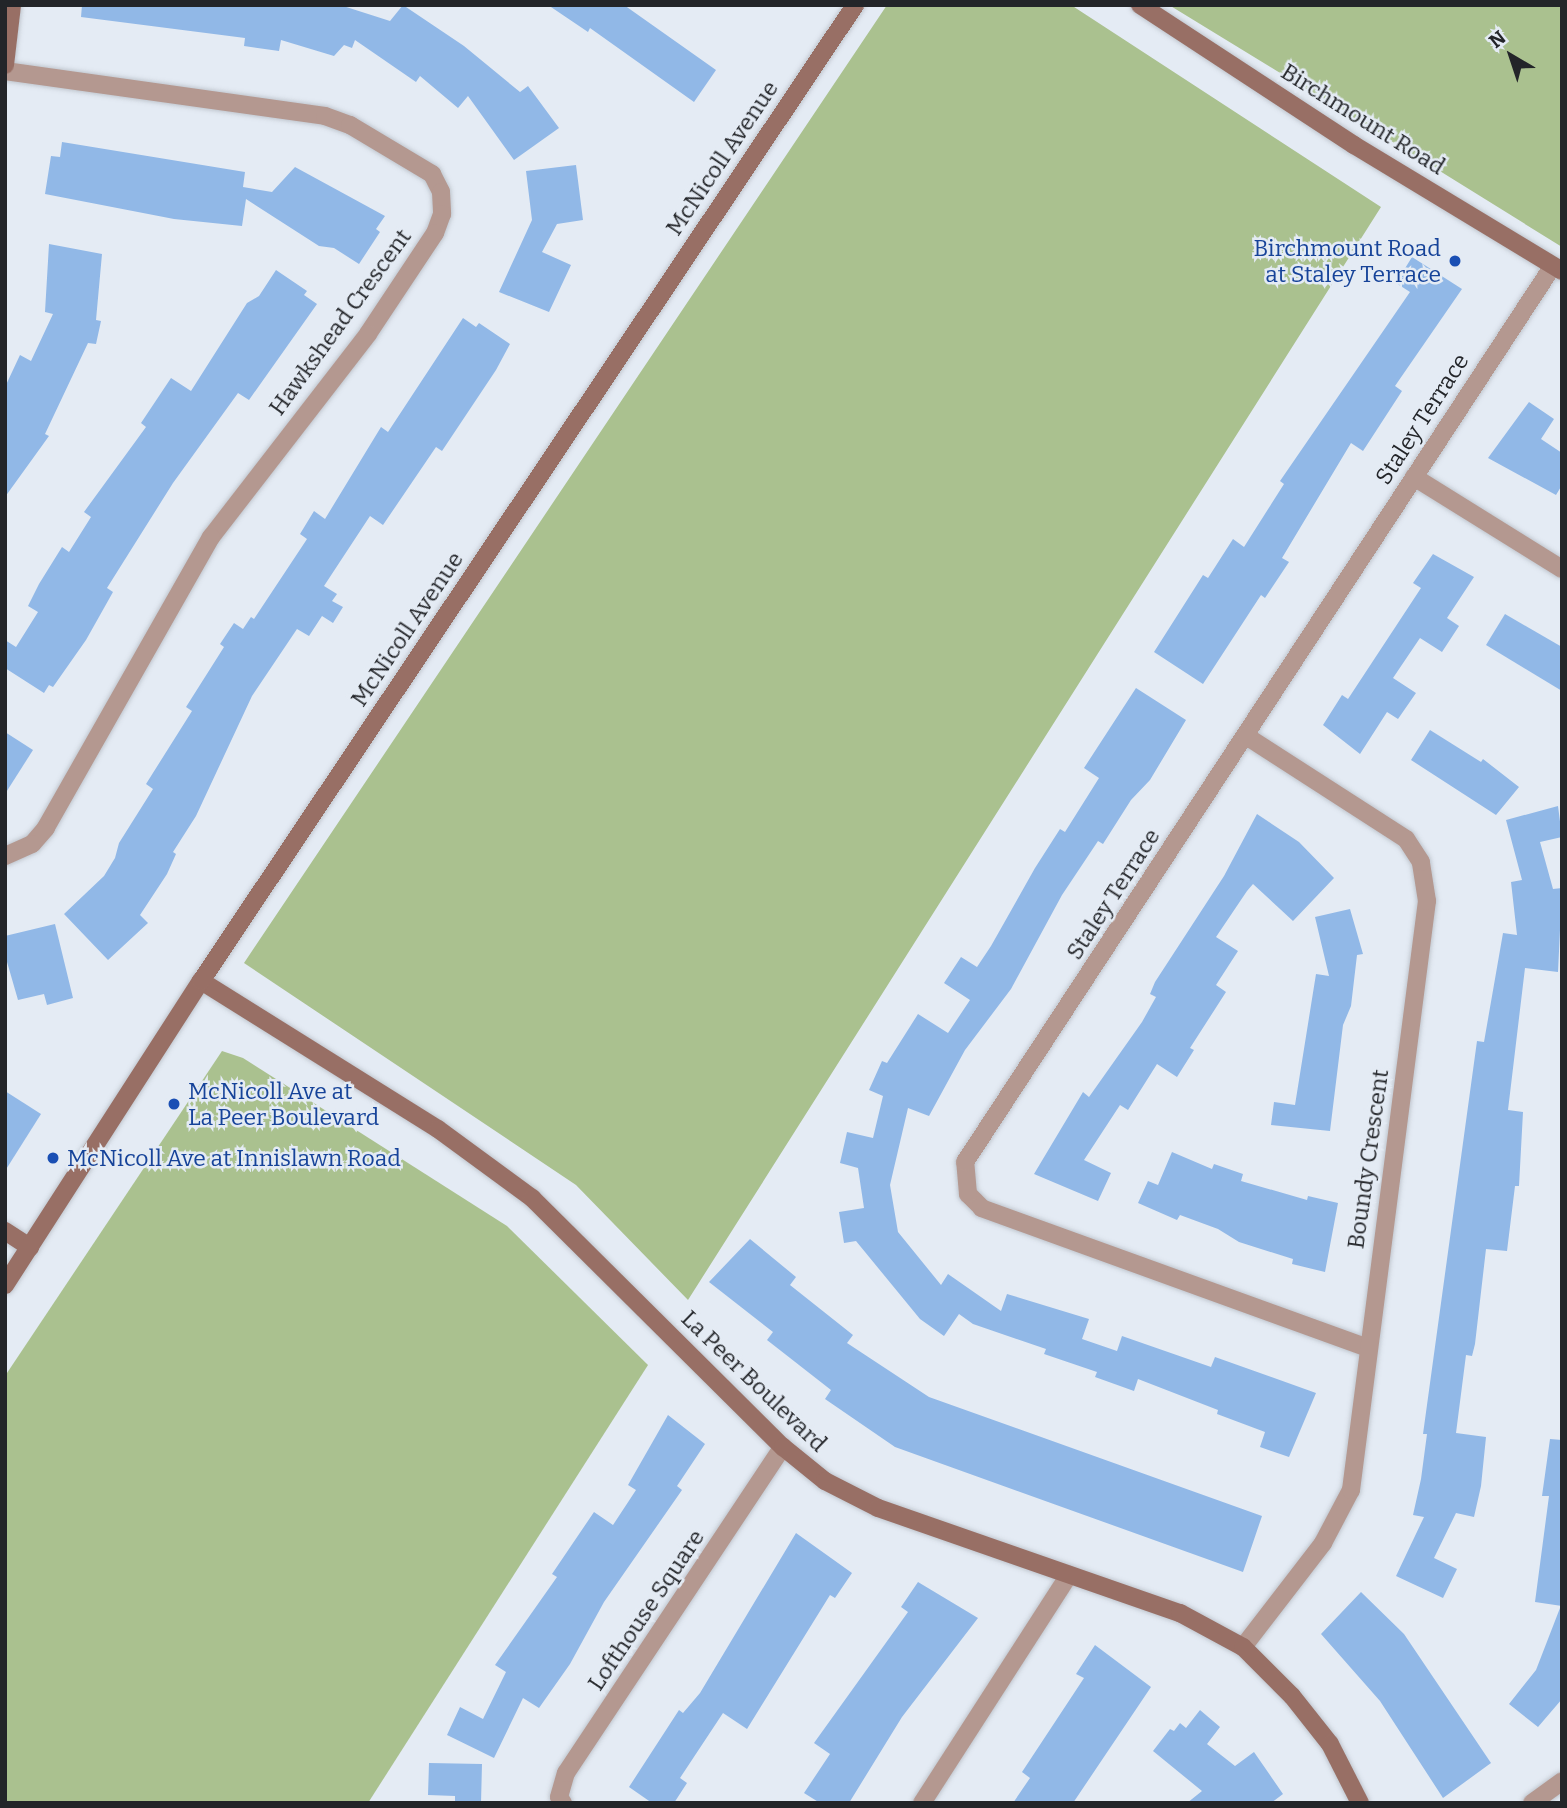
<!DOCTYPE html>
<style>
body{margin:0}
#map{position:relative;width:1567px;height:1808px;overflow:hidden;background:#e4ebf4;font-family:Bitter,serif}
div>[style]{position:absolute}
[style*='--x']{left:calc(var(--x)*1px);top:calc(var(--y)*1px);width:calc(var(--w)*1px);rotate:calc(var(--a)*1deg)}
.green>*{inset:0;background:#aac18f}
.building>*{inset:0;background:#91b8e7}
.roads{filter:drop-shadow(0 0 2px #c1c7cf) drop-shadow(0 0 2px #c1c7cf)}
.street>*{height:18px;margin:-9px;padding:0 9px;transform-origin:9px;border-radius:9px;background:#b49890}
.secondary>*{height:18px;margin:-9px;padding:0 9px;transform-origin:9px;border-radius:9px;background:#986f65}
.dots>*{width:19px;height:19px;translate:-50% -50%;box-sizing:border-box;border:4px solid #e4ebf4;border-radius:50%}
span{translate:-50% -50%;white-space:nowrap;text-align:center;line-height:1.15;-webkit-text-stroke:5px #e4ebf4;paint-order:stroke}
.street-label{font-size:23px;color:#232529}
.transit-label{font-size:23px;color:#164399}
.right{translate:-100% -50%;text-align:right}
.left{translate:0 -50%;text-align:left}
.frame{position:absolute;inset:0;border:7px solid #232529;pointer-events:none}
.north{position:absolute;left:1476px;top:21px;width:70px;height:70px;-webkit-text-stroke:5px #e4ebf4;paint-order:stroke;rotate:321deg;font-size:19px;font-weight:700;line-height:28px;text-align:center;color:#232529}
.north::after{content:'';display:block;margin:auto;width:24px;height:32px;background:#232529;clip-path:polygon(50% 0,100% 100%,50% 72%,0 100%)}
</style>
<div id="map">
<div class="green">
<i style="clip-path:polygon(887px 5px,1071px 5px,1381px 207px,688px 1300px,576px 1185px,244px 963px)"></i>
<i style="clip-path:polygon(1169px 5px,1562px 5px,1562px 247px,1414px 155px)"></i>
<i style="clip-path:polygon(222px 1051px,243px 1058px,507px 1226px,648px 1365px,368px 1803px,5px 1803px,5px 1376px)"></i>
</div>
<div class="building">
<i style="clip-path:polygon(82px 5px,340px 5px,390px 21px,403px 5px,464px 46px,520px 92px,528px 86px,559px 128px,514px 160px,468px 96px,458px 108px,420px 76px,416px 82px,355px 40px,352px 48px,344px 45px,334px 56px,281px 40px,279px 51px,244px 46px,245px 38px,81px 17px)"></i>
<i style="clip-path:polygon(548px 5px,624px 5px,716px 70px,694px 102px,590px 28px,588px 32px)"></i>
<i style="clip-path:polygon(62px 142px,245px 172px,243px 187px,272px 192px,295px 167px,385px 216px,376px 229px,380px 232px,359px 264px,334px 248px,319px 246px,246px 199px,242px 226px,174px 219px,45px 194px,51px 156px,60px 157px)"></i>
<i style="clip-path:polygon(576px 165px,583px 220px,557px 224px,542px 252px,571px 265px,549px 312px,499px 292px,532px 220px,526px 171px)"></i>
<i style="clip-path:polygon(49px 244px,102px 254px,96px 320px,101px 321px,96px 344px,88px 343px,45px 434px,49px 436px,5px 497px,5px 387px,20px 355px,31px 361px,53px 314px,45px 312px)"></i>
<i style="clip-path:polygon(1412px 257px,1462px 289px,1395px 386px,1402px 391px,1363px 451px,1351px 443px,1282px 558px,1289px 562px,1265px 598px,1261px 595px,1203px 684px,1154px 652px,1203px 575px,1208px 578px,1233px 539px,1244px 547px,1284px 484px,1280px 481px,1410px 292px,1396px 283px)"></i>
<i style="clip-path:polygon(276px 270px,307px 291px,304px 295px,317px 304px,249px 400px,238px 393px,173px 483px,107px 588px,113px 592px,86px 640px,53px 687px,49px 685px,44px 693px,5px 668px,5px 640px,16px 647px,38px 612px,28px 606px,39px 584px,62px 547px,69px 552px,91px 517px,84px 512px,146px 427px,141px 423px,171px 378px,191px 391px,247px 303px,259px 296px)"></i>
<i style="clip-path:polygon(463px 318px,476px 327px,479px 323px,510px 344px,496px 370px,442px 451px,436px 447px,383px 525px,370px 516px,324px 586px,337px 594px,332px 601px,343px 607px,333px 623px,322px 616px,309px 636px,297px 629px,252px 696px,196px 816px,173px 852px,176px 854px,167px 874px,140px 915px,148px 923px,108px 960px,64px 914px,104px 876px,115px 858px,119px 843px,153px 789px,146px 784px,192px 711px,186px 707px,224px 647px,220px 644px,234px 623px,243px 629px,251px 617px,254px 619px,307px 539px,300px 534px,314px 511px,325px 519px,381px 427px,388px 432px)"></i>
<i style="clip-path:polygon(1529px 402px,1554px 419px,1541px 439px,1562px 453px,1562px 485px,1556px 495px,1488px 458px)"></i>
<i style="clip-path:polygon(1433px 554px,1474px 577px,1447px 618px,1459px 626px,1442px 652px,1420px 638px,1393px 678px,1416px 693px,1398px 719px,1387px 712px,1360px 754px,1323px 725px,1342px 695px,1348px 699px,1421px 588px,1413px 583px)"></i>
<i style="clip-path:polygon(1505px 614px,1562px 647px,1562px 691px,1486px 645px)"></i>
<i style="clip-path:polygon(1136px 688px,1186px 720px,1150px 780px,1131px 800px,1103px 844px,1098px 841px,1062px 895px,1011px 989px,965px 1050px,929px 1116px,908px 1108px,890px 1185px,898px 1232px,941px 1285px,948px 1274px,1001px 1311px,1007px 1294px,1089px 1319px,1082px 1339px,1117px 1351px,1122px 1336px,1211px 1367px,1215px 1357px,1316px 1393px,1289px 1457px,1260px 1447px,1265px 1432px,1217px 1414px,1218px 1410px,1138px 1379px,1134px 1391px,1095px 1377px,1097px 1372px,1044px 1354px,1046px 1349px,973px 1324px,959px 1314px,944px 1336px,920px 1319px,856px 1241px,844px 1243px,839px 1212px,864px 1208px,858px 1168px,840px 1163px,847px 1132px,873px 1138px,883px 1096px,869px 1090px,882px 1061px,887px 1063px,918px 1014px,948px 1033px,970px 1000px,944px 983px,961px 957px,977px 967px,991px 946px,1035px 868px,1060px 829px,1065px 832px,1099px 778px,1084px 768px)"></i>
<i style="clip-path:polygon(1430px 730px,1481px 762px,1483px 759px,1519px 787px,1496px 815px,1411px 760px)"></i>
<i style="clip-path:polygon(5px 732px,33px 750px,5px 794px)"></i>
<i style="clip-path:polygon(1558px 806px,1562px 837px,1540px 842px,1553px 889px,1562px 888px,1558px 972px,1525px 968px,1508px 1110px,1523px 1112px,1519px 1186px,1515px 1186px,1507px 1251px,1486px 1249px,1475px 1344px,1472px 1356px,1466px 1355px,1456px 1433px,1486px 1437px,1481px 1486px,1474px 1517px,1456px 1513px,1434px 1558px,1457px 1569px,1443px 1598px,1396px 1576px,1424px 1517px,1413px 1515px,1421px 1479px,1427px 1434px,1423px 1434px,1477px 1041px,1484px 1042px,1503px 933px,1517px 935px,1511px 882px,1522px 880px,1506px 820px)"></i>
<i style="clip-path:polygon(1257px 814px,1299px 842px,1334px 878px,1293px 921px,1253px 884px,1247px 891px,1216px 937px,1238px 951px,1216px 985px,1226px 992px,1190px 1048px,1194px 1050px,1177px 1077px,1157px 1064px,1128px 1110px,1120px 1105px,1084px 1160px,1111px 1173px,1098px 1201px,1034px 1174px,1083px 1092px,1089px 1097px,1142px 1022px,1156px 997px,1150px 994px,1155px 982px,1224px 876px)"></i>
<i style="clip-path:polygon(1350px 909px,1363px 954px,1357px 955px,1351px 1006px,1343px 1025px,1330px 1131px,1271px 1125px,1274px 1102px,1295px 1105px,1316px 974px,1329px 976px,1315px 917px)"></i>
<i style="clip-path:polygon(55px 924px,73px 998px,47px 1005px,44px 994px,18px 1000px,5px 955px,5px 936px)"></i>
<i style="clip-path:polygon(5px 1091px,41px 1114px,5px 1171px)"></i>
<i style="clip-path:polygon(1172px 1152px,1212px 1169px,1214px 1164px,1243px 1174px,1241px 1181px,1307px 1200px,1308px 1196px,1338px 1203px,1325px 1272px,1292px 1264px,1293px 1259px,1239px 1242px,1218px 1229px,1180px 1215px,1177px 1220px,1138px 1203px,1148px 1181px,1158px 1185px)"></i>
<i style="clip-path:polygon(750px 1239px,796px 1277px,790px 1285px,853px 1335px,847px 1343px,929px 1397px,1262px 1516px,1243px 1572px,895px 1447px,825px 1399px,831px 1390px,767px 1340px,773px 1332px,709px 1282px)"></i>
<i style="clip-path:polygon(668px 1415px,705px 1444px,677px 1486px,682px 1490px,604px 1602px,570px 1664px,539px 1708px,523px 1698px,494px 1758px,447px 1735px,460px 1707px,483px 1719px,506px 1672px,495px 1665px,557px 1577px,552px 1574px,594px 1512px,613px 1525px,636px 1490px,628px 1485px)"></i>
<i style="clip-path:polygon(1550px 1439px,1562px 1440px,1562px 1606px,1535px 1602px,1549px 1496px,1542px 1496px)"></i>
<i style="clip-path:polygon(796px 1533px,852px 1573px,835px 1598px,830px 1595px,747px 1729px,723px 1713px,680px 1778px,687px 1783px,674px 1803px,652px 1803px,629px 1787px,679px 1710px,683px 1713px,700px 1693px)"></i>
<i style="clip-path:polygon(918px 1582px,978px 1618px,902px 1717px,849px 1803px,820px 1803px,804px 1793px,830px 1754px,814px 1743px,908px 1612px,901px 1607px)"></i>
<i style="clip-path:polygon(1361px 1592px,1404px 1634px,1491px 1763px,1443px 1798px,1380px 1701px,1321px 1634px)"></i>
<i style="clip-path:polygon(1560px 1608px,1562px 1699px,1538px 1727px,1509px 1704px,1536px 1670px)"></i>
<i style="clip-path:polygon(1095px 1645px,1151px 1687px,1073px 1803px,1013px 1803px,1030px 1778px,1022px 1772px,1084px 1678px,1076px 1674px)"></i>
<i style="clip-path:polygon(1200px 1710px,1220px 1727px,1207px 1744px,1235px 1766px,1254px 1752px,1283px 1794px,1271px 1803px,1187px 1803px,1202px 1791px,1153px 1751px,1170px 1729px,1174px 1731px,1180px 1723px,1186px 1728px)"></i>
<i style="clip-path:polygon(429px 1763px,482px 1764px,481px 1803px,455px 1803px,455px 1796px,428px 1795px)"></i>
</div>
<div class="roads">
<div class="street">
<i style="--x:5;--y:71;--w:323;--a:8"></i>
<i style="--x:325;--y:116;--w:27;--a:20"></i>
<i style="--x:350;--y:125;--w:96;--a:30.9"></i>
<i style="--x:432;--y:174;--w:20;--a:63"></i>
<i style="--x:441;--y:192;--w:22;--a:87"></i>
<i style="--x:442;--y:214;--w:20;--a:110"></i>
<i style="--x:435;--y:233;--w:121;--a:123.6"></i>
<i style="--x:368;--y:334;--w:257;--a:127.7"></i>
<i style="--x:211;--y:537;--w:335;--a:119.6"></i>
<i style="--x:46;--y:828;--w:21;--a:131"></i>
<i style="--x:32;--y:844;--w:30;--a:156"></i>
<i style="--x:1414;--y:477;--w:174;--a:31.9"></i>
<i style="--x:1368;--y:1348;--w:411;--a:-160.1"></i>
<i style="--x:982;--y:1208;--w:20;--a:-135"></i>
<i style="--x:968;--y:1194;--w:32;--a:-95"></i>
<i style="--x:965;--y:1162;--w:1072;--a:-56.73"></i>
<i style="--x:1243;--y:1647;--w:131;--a:-52.4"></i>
<i style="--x:1323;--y:1543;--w:60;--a:-62.2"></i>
<i style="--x:1351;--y:1490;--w:594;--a:-82.65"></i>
<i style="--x:1427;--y:901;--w:39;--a:-99"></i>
<i style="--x:1421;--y:862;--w:27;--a:-123"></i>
<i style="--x:1406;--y:839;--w:190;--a:-147.2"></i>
<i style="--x:563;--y:1803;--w:7;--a:-124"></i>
<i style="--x:559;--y:1797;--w:25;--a:-74"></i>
<i style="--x:566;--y:1773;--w:392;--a:-56.4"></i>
<i style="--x:922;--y:1803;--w:271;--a:-57.2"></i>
<i style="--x:1532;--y:1803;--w:37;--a:-36"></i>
</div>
<div class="secondary">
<i style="--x:1140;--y:5;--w:256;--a:33.2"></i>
<i style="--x:1354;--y:145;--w:243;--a:31.2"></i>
<i style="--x:5;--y:65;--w:60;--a:-83.3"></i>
<i style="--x:201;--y:981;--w:279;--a:32"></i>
<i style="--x:438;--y:1129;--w:117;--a:36.3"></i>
<i style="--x:532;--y:1198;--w:354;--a:44.8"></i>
<i style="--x:783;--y:1447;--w:54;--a:39"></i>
<i style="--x:825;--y:1481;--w:59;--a:27"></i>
<i style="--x:878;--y:1508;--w:320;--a:19.2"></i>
<i style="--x:1180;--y:1613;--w:72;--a:28.4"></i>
<i style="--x:1243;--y:1647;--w:69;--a:45"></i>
<i style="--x:1292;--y:1696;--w:61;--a:51.6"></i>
<i style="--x:1330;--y:1744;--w:66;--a:63"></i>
<i style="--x:5;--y:1231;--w:30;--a:33"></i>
<i style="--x:5;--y:1285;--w:362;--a:-57.2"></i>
<i style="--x:201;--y:981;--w:1175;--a:-56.17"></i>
</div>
</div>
<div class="dots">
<i style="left:1455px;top:261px;background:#1a4fb4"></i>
<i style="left:174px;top:1104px;background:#1a4fb4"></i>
<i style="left:53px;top:1158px;background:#1a4fb4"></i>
</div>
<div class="street-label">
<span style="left:1363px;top:119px;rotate:32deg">Birchmount Road</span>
<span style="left:722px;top:158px;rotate:-56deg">McNicoll Avenue</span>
<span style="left:340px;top:322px;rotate:-54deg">Hawkshead Crescent</span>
<span style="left:1422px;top:419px;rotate:-57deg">Staley Terrace</span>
<span style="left:407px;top:629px;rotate:-56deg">McNicoll Avenue</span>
<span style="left:1113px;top:894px;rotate:-57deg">Staley Terrace</span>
<span style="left:1368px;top:1159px;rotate:-82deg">Boundy Crescent</span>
<span style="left:754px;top:1381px;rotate:44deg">La Peer Boulevard</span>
<span style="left:646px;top:1610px;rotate:-56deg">Lofthouse Square</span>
</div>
<div class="transit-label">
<span class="right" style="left:1441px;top:261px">Birchmount Road<br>at Staley Terrace</span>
<span class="left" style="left:188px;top:1104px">McNicoll Ave at<br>La Peer Boulevard</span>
<span class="left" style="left:67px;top:1158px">McNicoll Ave at Innislawn Road</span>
</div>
<div class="frame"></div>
<div class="north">N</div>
</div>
